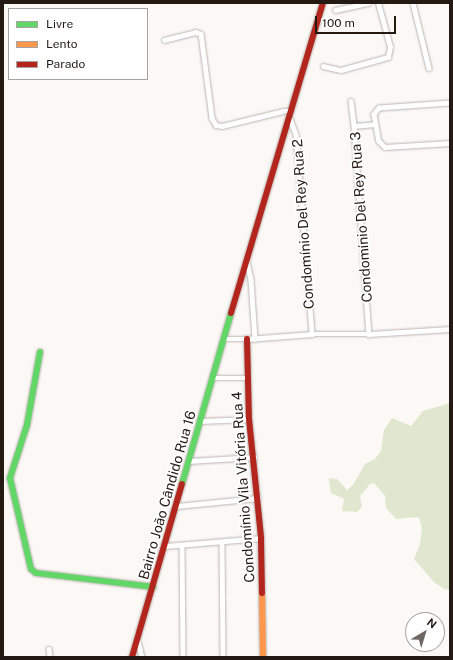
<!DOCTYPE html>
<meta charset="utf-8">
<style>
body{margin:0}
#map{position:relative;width:453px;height:660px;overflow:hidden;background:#fbf8f6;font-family:"Public Sans",sans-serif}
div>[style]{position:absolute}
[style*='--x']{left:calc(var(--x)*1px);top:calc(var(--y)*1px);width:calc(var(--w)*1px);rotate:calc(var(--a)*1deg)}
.green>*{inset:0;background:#dfe8ce}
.roads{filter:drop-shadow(0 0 1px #bbb5b1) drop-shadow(0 0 1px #bbb5b1)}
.street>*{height:4.5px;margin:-2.25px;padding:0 2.25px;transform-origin:2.25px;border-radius:2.25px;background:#fefefe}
.fast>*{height:6px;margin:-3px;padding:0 3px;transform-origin:3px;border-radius:3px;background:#63d668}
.slow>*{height:6px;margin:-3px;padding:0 3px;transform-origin:3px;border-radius:3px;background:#ff974d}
.jam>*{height:6px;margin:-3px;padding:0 3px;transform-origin:3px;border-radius:3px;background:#b3261e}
span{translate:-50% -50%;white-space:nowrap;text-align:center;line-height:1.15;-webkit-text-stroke:3.5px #fff;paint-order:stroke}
.street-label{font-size:14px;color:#241a13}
.frame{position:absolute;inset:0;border:4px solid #241a13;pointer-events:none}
.legend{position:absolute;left:8px;top:8px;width:140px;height:72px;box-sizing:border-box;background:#fff;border:1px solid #a7a3a1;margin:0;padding:5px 7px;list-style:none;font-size:12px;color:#241a13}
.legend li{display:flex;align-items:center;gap:8px;height:20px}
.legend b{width:20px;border:1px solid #a7a3a1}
.north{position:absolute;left:405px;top:612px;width:40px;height:40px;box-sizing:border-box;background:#fff;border:1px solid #a7a3a1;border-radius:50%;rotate:38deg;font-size:11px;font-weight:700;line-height:16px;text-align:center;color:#241a13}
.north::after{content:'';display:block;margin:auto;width:14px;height:18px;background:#6f6862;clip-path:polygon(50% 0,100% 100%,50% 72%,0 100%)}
.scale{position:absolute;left:315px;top:16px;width:81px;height:18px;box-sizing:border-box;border:2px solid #241a13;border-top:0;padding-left:5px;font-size:12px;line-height:14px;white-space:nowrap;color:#241a13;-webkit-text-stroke:3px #fff;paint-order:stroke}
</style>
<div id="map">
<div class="green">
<i style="clip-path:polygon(450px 403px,450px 590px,444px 589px,434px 582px,414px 559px,420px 544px,422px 529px,419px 517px,396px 519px,386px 508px,385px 496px,374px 483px,370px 484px,360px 496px,362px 507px,357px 512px,342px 511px,344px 499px,331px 493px,329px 481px,329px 478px,337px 479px,347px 490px,353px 485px,365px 464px,375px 459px,381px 451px,384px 430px,392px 418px,411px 426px,423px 411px)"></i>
</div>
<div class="roads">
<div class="street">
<i style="--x:413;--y:3;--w:67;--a:76.2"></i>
<i style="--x:335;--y:10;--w:34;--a:-12"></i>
<i style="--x:164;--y:40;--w:32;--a:-14"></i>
<i style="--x:195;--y:32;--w:6;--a:18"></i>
<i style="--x:201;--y:34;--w:85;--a:82.5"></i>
<i style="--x:212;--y:118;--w:8;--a:60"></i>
<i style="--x:216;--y:125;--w:6;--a:9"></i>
<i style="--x:222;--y:126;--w:63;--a:-13.8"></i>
<i style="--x:283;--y:111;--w:8;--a:0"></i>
<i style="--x:323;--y:66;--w:18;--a:13"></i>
<i style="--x:341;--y:70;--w:49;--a:-15.5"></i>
<i style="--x:388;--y:57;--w:10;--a:-79"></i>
<i style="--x:390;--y:47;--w:46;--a:-105.3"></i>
<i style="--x:351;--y:101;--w:25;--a:83"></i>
<i style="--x:354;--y:126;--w:209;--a:85.9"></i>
<i style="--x:450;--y:103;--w:71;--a:176"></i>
<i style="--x:379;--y:108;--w:8;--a:130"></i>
<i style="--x:374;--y:114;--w:27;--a:80"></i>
<i style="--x:379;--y:141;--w:8;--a:45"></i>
<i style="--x:385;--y:147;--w:65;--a:-3.5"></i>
<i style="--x:289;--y:116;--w:19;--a:69"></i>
<i style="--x:296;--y:134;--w:201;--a:85.4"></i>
<i style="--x:354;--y:126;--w:21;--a:-5"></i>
<i style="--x:247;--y:261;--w:19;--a:78"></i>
<i style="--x:251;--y:280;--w:59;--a:86.1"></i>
<i style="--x:224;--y:339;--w:23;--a:0"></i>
<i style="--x:247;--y:339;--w:65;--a:-4.4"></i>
<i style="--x:312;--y:334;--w:57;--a:0"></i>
<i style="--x:369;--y:334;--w:81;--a:-3.5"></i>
<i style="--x:212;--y:378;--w:35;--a:0"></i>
<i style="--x:200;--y:421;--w:49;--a:-2.3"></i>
<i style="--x:189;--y:461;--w:65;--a:-3.5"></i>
<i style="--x:177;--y:506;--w:81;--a:-5.6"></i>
<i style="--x:222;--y:542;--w:115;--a:89.5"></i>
<i style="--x:182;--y:545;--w:112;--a:89.5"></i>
<i style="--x:165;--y:546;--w:96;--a:-4.8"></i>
<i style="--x:138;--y:641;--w:16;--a:76"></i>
<i style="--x:49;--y:649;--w:8;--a:83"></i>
</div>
<div class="fast">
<i style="--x:40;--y:352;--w:74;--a:100.1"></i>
<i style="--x:27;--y:425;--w:56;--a:107.8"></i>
<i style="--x:10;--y:478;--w:93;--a:77"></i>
<i style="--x:31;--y:569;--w:6;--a:39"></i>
<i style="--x:36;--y:573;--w:118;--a:6.8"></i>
<i style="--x:182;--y:484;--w:178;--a:-74"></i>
</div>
<div class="slow">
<i style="--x:262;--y:593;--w:64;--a:89.1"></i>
</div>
<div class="jam">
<i style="--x:231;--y:313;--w:323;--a:-73.5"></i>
<i style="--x:247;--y:339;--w:80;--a:88.6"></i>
<i style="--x:249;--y:419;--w:120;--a:84.2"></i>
<i style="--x:261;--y:538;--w:55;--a:89"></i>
<i style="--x:132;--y:657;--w:180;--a:-73.9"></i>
</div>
</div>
<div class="street-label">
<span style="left:361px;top:217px;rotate:-94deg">Condomínio Del Rey Rua 3</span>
<span style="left:303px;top:224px;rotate:-94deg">Condomínio Del Rey Rua 2</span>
<span style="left:243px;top:487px;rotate:-94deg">Condomínio Vila Vitória Rua 4</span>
<span style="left:167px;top:495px;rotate:-74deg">Bairro João Cândido Rua 16</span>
</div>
<div class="frame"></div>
<ul class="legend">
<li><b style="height:5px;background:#63d668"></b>Livre</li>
<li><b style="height:5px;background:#ff974d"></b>Lento</li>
<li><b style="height:5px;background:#b3261e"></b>Parado</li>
</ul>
<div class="north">N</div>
<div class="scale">100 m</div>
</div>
